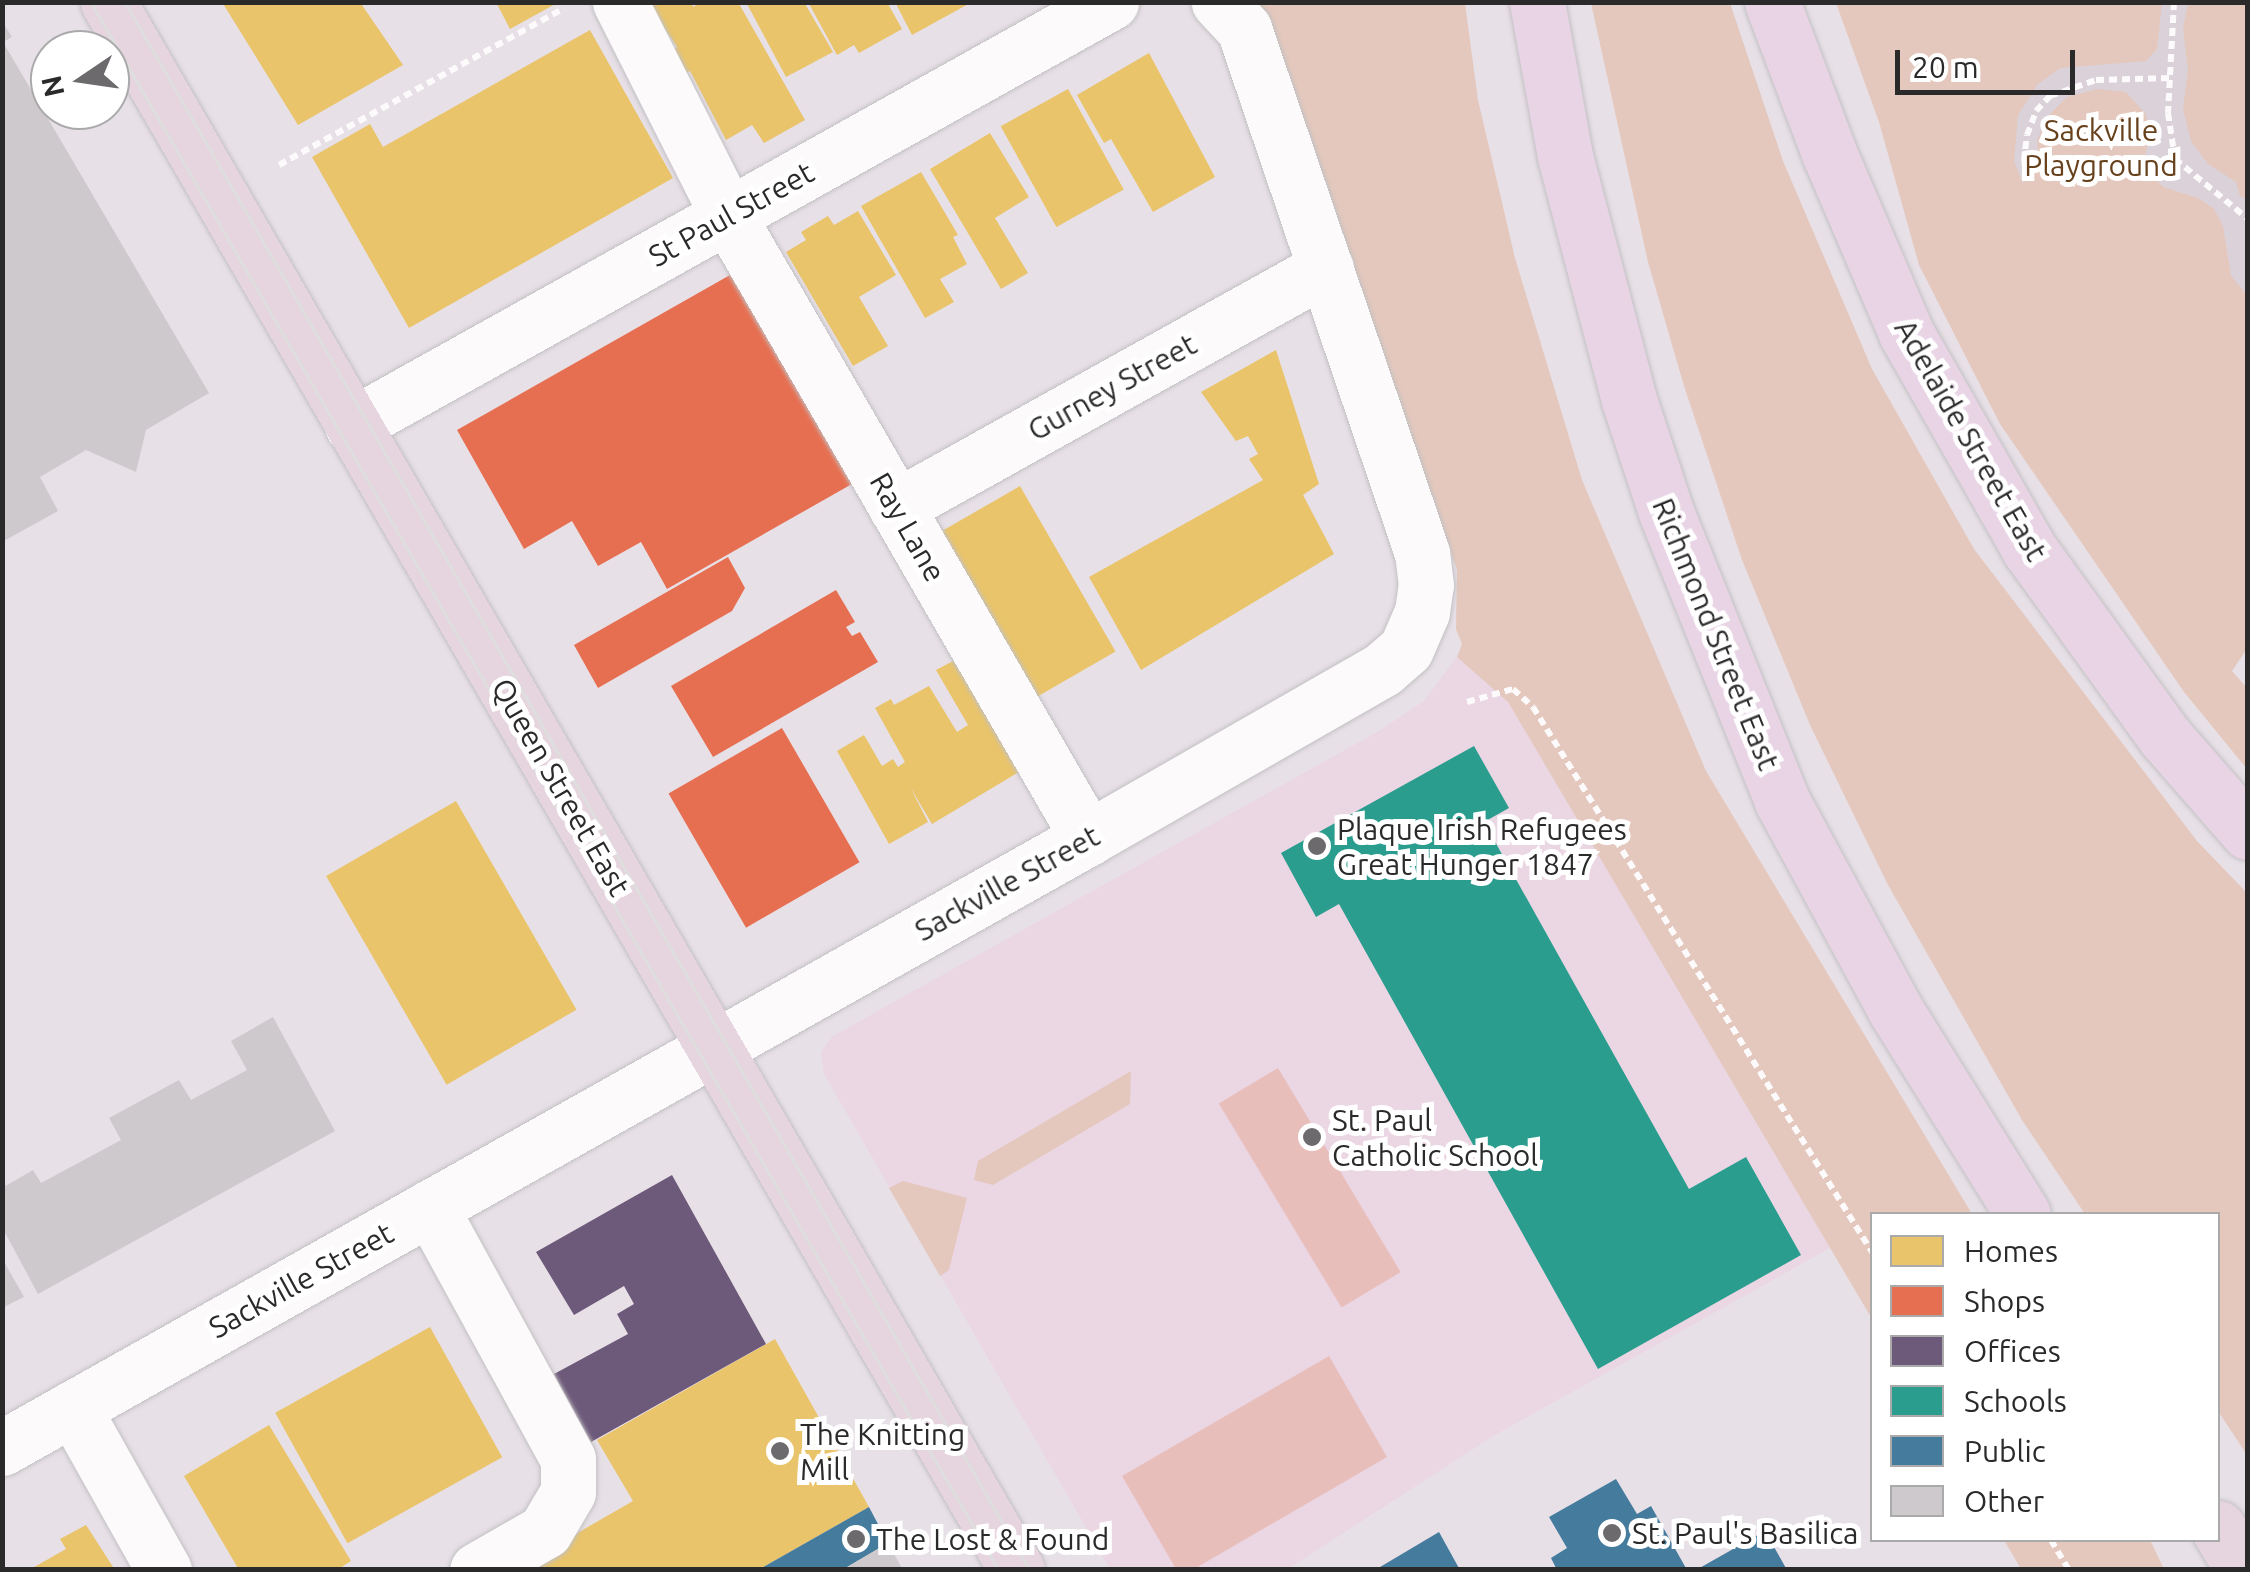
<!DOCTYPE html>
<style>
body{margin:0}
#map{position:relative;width:2250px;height:1572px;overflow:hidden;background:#e8e0e7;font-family:Ubuntu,sans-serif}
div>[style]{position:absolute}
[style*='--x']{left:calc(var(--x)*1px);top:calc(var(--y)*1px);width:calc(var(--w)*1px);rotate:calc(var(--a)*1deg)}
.education>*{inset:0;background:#ebd6e3}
.green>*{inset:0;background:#e4c8bd}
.pitch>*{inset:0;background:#e8bebb;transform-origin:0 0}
.plaza>*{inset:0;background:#dad2d8}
.homes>*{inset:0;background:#e9c46a;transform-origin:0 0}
.shops>*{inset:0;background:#e76f51;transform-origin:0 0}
.offices>*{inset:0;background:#6d597a}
.schools>*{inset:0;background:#2a9d8f}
.public>*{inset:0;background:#457b9d}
.building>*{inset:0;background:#cec9cd}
.path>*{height:6px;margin-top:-3px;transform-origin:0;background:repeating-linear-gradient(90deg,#fcfafb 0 8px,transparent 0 13px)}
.roads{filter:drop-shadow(0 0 2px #c2c1c3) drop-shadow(0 0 2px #c2c1c3)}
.minor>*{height:55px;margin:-27.5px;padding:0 27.5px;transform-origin:27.5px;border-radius:27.5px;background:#fcfafb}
.major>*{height:55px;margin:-27.5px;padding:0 27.5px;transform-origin:27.5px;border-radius:27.5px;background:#e6d4de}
.highway>*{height:55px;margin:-27.5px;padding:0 27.5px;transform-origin:27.5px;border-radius:27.5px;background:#e8d4e5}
.tram>*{height:2.5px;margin:-1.25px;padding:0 1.25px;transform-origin:1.25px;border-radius:1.25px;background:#dedede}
.dots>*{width:28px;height:28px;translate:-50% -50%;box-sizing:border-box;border:5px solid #fff;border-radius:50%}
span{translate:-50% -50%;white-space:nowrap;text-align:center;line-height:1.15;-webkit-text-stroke:10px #fff;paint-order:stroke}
.park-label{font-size:30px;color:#66411c}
.street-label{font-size:30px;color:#2a2a2a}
.poi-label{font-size:30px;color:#2a2a2a}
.left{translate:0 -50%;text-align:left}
.frame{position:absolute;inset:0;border:5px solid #2a2a2a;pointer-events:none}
.legend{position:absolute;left:1870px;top:1212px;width:350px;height:330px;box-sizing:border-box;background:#fff;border:2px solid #aaa;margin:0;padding:12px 18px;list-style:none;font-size:30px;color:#2a2a2a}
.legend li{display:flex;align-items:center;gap:20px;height:50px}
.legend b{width:50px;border:2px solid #aaa}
.north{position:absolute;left:30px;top:30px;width:100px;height:100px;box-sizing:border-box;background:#fff;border:2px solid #aaa;border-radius:50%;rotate:257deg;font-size:28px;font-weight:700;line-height:40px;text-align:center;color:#2a2a2a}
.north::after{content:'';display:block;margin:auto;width:35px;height:45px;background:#6c6a6c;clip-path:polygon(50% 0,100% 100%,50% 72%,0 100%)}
.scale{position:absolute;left:1895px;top:50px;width:180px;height:45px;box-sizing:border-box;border:5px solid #2a2a2a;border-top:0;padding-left:12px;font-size:30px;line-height:35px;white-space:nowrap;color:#2a2a2a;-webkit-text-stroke:8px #fff;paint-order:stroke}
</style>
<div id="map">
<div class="education">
<i style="clip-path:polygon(1457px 657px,1508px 702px,1830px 1248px,1493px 1436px,1288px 1569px,1110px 1569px,824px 1074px,821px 1052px,833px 1036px,1379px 731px,1424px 701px)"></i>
</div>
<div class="green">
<i style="clip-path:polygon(1260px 3px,1465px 3px,1478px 100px,1515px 258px,1582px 480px,1706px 771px,1972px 1214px,1872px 1214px,1872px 1319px,1508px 702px,1457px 657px,1462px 644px,1456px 629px,1457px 570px)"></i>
<i style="clip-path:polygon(1591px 3px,1730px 3px,1783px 161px,1872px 369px,1974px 549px,2197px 841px,2247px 893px,2247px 1455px,2218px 1411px,2218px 1214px,2085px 1214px,2022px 1120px,1888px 885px,1810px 725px,1742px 560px,1684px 386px,1648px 262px)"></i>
<i style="clip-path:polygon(1836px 3px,2247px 3px,2248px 647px,2232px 671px,2247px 688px,2247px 769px,2184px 692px,2000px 424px,1919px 265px,1879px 122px)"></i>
<i style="clip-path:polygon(1131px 1071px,1130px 1104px,993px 1185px,974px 1180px,978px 1161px)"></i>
<i style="clip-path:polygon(903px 1181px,967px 1198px,949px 1270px,940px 1276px,889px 1188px)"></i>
<i style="clip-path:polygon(2004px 1540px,2150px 1540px,2164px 1569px,2021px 1569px)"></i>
</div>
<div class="pitch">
<i style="left:1278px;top:1068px;width:238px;height:69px;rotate:59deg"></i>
<i style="clip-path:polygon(1329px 1356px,1387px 1457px,1194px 1569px,1176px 1569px,1122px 1476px)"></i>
</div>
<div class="plaza">
<i style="clip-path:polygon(2162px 3px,2188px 3px,2183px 29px,2188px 71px,2183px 109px,2191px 141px,2208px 164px,2236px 182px,2240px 196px,2247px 199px,2247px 295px,2231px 276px,2223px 226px,2214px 209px,2198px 198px,2163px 187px,2150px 173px,2145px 157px,2150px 129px,2145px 113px,2126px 92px,2098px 89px,2067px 97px,2046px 118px,2037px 141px,2040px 168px,2023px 183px,2014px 161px,2018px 115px,2037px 85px,2060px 68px,2146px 61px,2157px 49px)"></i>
</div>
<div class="homes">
<i style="clip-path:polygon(222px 2px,360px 2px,403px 65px,298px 125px)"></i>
<i style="clip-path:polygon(496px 2px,559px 2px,510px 29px)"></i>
<i style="clip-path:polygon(647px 2px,691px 2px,693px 7px,702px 2px,738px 2px,805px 120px,764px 143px,752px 125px,726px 140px,690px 71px,684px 74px,672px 51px,677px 47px)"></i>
<i style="clip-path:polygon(746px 2px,804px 2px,833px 52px,786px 77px)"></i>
<i style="clip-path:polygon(808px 2px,887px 2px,902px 29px,859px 53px,854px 45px,837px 55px)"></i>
<i style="clip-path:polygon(895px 2px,972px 2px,912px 35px)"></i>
<i style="clip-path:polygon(590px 30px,673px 178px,409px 328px,312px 157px,370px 124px,383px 147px)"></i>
<i style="clip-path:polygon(1149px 53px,1215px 177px,1153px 212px,1111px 139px,1104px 143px,1077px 95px)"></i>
<i style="left:1068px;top:89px;width:115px;height:77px;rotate:61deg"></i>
<i style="clip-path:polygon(990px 133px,1029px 197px,995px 218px,1028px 273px,1001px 289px,930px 169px)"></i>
<i style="clip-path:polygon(921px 172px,958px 235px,953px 237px,967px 264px,940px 279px,954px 302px,925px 318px,861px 206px)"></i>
<i style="clip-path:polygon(858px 211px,896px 275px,859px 297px,888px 346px,853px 366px,786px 252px,806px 240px,801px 232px,828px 216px,834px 225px)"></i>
<i style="clip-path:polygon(1276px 350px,1319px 484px,1303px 495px,1334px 554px,1141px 670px,1089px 577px,1263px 480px,1249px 459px,1258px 454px,1248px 436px,1236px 441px,1201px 392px)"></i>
<i style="left:1020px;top:486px;width:191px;height:98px;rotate:60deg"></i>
<i style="clip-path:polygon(953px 661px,958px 669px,968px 663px,1029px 766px,932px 824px,910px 787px,928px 822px,889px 844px,837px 751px,864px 735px,882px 766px,893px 759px,898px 767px,905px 762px,875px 708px,891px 699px,894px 705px,929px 686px,957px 732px,968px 725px,936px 670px)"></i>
<i style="left:456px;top:801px;width:241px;height:150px;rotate:60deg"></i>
<i style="left:430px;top:1327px;width:149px;height:177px;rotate:61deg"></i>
<i style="clip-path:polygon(775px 1339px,869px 1507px,758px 1570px,513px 1570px,633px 1501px,597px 1440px)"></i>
<i style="clip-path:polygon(269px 1425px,351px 1561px,337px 1570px,239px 1570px,184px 1476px)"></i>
<i style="clip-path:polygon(86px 1525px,115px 1570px,29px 1570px,66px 1549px,60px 1539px)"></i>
</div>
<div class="shops">
<i style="clip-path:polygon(730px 275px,859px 480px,667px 589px,641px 542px,598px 566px,572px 521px,524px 549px,457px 430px)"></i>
<i style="clip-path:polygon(728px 557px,745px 588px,732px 611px,598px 688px,574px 645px)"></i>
<i style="clip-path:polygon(836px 590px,855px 622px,846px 627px,852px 636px,860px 632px,878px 662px,713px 757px,671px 686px)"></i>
<i style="left:782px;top:728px;width:155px;height:131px;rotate:60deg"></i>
</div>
<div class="offices">
<i style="clip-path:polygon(672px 1175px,766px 1344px,591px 1442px,554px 1374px,628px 1334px,617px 1314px,634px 1304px,624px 1286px,574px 1315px,536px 1252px)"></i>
</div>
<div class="schools">
<i style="clip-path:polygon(1474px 746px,1509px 808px,1484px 822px,1689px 1189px,1746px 1157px,1801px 1255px,1598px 1369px,1339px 904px,1316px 917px,1281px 853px)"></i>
</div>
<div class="public">
<i style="clip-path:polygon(1616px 1479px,1637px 1514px,1651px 1506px,1687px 1570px,1557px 1570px,1551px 1558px,1567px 1548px,1549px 1517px)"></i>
<i style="clip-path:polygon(869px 1507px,888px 1543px,842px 1570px,758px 1570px)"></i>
<i style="clip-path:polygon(1765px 1531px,1787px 1570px,1696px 1570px)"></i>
<i style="clip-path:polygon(1439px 1532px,1460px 1570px,1375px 1570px)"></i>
</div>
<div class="building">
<i style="clip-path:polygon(2px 21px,12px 37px,3px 42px,209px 393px,146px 430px,136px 472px,86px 450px,40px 477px,58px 511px,2px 542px)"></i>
<i style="clip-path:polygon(273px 1017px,335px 1131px,38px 1294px,2px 1227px,2px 1188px,33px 1170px,41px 1183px,121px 1140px,109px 1118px,179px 1080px,191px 1100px,247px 1070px,231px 1041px)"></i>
<i style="clip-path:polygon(2px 1258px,24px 1297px,2px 1308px)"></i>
<i style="clip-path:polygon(888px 1543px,903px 1570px,842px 1570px)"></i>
</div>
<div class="path">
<i style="--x:2174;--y:2;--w:111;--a:93.1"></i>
<i style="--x:2168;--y:113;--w:47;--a:81.3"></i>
<i style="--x:2175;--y:159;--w:94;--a:39.4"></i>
<i style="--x:279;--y:165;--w:325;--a:-28.8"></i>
<i style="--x:2030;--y:177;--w:16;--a:-112"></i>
<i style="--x:2024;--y:162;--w:27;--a:-84"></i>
<i style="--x:2027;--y:135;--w:26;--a:-69"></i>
<i style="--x:2036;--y:111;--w:21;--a:-47"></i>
<i style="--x:2050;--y:96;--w:49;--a:-19.2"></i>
<i style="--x:2096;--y:80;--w:75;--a:-1.5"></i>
<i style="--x:1467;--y:702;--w:48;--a:-15.8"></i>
<i style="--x:1513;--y:689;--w:27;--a:42"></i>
<i style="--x:1533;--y:707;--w:642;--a:58.12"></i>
<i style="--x:2051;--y:1540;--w:35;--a:59"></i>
</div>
<div class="roads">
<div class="minor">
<i style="--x:620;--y:2;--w:240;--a:63.2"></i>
<i style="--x:728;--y:216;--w:719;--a:59.94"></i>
<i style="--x:352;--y:425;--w:869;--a:-29.13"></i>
<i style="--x:896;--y:507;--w:492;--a:-29.1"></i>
<i style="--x:430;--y:1207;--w:287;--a:61.3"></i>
<i style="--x:568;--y:1459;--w:33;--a:90"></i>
<i style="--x:568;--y:1492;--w:45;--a:120.5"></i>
<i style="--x:545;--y:1531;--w:78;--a:150.2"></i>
<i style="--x:73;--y:1408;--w:186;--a:60.7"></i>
<i style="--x:2;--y:1448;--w:1246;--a:-29.32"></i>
<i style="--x:1088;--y:838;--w:340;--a:-29.8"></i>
<i style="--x:1383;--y:669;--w:30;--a:-41"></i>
<i style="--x:1406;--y:649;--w:40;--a:-66.6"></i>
<i style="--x:1422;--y:612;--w:27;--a:-82"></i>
<i style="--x:1426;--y:585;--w:32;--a:-97"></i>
<i style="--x:1422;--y:553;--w:553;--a:-108.76"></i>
<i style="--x:1244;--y:29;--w:37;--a:-133"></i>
</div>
<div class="major">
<i style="--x:108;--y:2;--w:1812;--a:59.9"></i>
<i style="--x:2218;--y:1528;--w:49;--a:59.2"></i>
</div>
<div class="highway">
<i style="--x:1537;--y:2;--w:157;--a:79.7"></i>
<i style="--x:1565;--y:156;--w:252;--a:75.3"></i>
<i style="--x:1629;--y:400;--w:118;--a:71.7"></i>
<i style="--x:1666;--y:512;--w:311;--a:68.1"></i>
<i style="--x:1782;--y:801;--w:239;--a:61.5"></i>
<i style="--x:1896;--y:1011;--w:239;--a:58"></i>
<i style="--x:1772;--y:2;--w:161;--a:69.3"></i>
<i style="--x:1829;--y:153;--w:196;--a:66.8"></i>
<i style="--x:1906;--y:333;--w:249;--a:60.3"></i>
<i style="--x:2029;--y:549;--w:233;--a:54.1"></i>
<i style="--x:2166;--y:738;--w:125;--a:48.9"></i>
</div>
</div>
<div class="tram">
<i style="--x:91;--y:2;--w:1812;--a:59.93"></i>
<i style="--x:125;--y:2;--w:1810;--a:60.01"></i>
</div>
<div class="dots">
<i style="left:1317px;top:846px;background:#6c6a6c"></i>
<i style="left:1312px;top:1137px;background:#6c6a6c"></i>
<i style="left:780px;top:1451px;background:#6c6a6c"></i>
<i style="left:1612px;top:1533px;background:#6c6a6c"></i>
<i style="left:856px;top:1539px;background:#6c6a6c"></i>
</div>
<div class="park-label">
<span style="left:2101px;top:147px">Sackville<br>Playground</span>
</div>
<div class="street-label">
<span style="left:731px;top:214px;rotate:-29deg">St Paul Street</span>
<span style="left:1112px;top:387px;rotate:-29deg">Gurney Street</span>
<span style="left:1971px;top:440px;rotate:60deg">Adelaide Street East</span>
<span style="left:908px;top:527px;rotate:60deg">Ray Lane</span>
<span style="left:1716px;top:634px;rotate:68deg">Richmond Street East</span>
<span style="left:561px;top:787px;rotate:60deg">Queen Street East</span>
<span style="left:1007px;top:883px;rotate:-29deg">Sackville Street</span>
<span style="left:301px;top:1280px;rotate:-29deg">Sackville Street</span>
</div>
<div class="poi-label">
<span class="left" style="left:1337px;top:846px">Plaque Irish Refugees<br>Great Hunger 1847</span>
<span class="left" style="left:1332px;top:1137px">St. Paul<br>Catholic School</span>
<span class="left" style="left:800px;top:1451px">The Knitting<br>Mill</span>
<span class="left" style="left:1632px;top:1533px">St. Paul's Basilica</span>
<span class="left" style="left:876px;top:1539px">The Lost &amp; Found</span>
</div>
<div class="frame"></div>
<ul class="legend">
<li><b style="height:28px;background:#e9c46a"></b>Homes</li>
<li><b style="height:28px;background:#e76f51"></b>Shops</li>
<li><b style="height:28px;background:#6d597a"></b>Offices</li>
<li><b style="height:28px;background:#2a9d8f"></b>Schools</li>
<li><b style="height:28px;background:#457b9d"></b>Public</li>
<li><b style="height:28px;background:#cec9cd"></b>Other</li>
</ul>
<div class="north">N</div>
<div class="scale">20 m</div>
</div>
